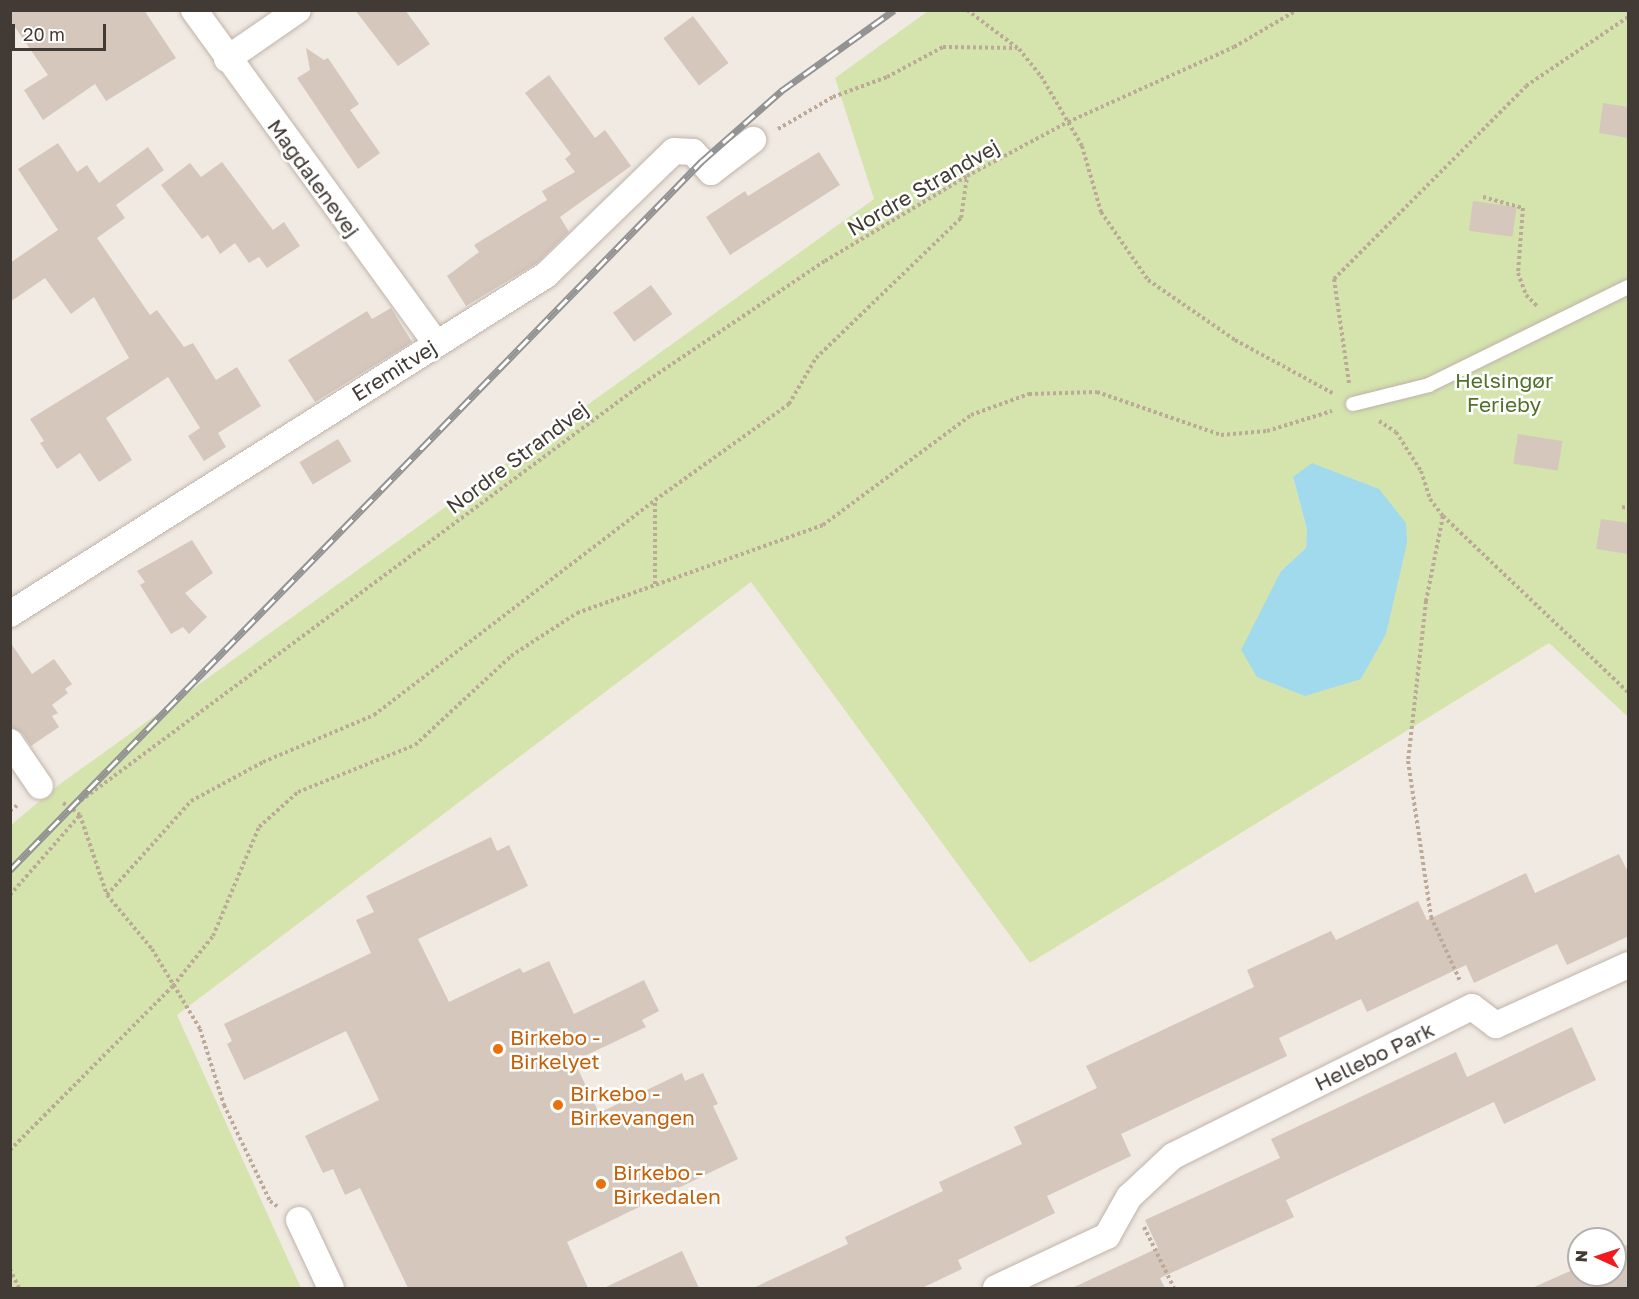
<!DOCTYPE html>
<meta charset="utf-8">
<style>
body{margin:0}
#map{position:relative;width:1639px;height:1299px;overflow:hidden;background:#f1eae3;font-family:"Golos Text",sans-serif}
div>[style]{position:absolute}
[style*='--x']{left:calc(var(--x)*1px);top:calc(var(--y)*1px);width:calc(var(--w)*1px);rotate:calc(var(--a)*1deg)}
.green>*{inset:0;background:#d5e4ad}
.water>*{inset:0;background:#a0daec}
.building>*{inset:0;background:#d5c7bc;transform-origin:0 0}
.path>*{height:4px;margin-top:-2px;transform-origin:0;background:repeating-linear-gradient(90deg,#bda998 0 3px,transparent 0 6px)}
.roads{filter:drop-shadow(0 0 2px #bfb3a9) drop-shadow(0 0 2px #bfb3a9)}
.lane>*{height:14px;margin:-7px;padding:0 7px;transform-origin:7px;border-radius:7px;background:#fff}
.street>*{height:26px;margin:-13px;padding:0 13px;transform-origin:13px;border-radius:13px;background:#fff}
.rail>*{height:7px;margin-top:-3.5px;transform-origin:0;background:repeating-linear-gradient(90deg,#fff 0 14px,#939393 0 28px);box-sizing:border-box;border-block:2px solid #939393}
.dots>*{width:16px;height:16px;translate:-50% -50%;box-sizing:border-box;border:3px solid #fff;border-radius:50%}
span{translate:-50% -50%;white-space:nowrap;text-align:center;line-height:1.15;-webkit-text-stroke:5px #fff;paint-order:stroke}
.street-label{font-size:21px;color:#423a34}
.park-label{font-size:21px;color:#51712a}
.food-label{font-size:21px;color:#c56008}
.left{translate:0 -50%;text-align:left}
.frame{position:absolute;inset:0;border:12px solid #423a34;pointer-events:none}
.north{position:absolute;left:1567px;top:1227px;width:60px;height:60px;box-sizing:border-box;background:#fff;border:2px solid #b3b0ae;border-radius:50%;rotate:273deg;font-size:16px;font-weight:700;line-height:24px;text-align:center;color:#423a34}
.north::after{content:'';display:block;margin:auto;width:21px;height:27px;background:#f11a1f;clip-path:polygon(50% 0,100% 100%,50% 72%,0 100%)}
.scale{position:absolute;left:12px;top:24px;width:94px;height:27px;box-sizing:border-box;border:3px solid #423a34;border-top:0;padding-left:8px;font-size:18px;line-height:21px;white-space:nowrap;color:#423a34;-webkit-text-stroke:4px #fff;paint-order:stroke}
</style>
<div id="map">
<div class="green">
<i style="clip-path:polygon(evenodd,928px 11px,1628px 11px,1628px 717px,1549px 643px,1030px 963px,751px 582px,177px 1015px,301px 1288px,11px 1288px,11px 825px,60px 784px,874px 199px,835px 78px,928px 11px,1293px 477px,1394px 589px,1386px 634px,1281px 571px,1306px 548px,1307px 529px,1293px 477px)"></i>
</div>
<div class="water">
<i style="clip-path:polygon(1312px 463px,1379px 489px,1406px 523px,1407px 543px,1386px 634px,1361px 679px,1305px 696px,1257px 677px,1241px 650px,1281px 571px,1306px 548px,1307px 529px,1293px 477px)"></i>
</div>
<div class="building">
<i style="clip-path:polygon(10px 10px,144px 10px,176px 58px,106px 101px,95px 84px,43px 120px,24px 90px,48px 75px,10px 20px)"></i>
<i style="clip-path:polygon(355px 10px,405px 10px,430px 44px,398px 66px)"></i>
<i style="left:693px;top:16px;width:59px;height:37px;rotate:53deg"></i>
<i style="clip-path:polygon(306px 48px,324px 60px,328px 58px,359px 104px,350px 110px,380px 153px,358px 169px,297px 78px,310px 70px)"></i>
<i style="clip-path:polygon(549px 75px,595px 138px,605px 130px,631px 166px,560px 217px,569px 232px,537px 263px,466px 306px,447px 276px,479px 252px,474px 245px,547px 200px,542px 191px,575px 172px,565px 159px,571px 154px,525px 93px)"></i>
<i style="clip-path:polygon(1603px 103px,1629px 107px,1629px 138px,1599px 133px)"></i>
<i style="clip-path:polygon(58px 143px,77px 172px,87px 165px,99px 183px,148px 147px,164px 170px,116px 205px,125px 218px,97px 238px,150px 315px,157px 310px,184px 347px,193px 343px,216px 380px,237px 367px,261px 406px,218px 433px,226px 447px,204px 461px,188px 436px,200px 428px,168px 377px,106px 418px,132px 460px,99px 482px,80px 453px,57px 469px,40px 443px,44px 441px,30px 419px,129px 358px,94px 297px,71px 314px,45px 278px,10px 302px,10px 263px,58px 230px,18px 169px)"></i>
<i style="clip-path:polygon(819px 152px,840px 185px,730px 255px,706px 217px,745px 191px,748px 196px)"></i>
<i style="clip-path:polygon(222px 162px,273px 230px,284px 222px,300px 246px,267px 268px,259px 257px,249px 263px,235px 243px,220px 254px,208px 235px,202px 239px,161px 185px,190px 163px,201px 177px)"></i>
<i style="left:1473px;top:201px;width:44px;height:30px;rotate:8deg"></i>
<i style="left:651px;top:285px;width:36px;height:47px;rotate:54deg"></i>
<i style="clip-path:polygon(391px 308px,412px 342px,315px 402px,288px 360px,367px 311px,372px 319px)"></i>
<i style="left:1518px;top:434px;width:45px;height:30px;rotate:9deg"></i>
<i style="left:338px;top:439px;width:26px;height:45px;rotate:59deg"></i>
<i style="clip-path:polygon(1601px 519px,1629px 523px,1629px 554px,1596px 549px)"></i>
<i style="clip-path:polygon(192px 540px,213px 573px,185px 593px,207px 617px,189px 634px,183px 627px,171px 634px,140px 585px,145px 582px,137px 571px)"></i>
<i style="clip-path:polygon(10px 642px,32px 674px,54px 659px,72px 684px,65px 689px,68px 693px,52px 705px,58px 713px,52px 716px,59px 727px,31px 746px,22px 733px,10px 727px)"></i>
<i style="clip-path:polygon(491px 837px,497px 851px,509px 845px,528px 886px,418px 939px,449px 1002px,520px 968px,523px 973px,549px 961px,574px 1014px,644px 980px,659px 1011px,642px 1020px,646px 1027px,574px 1061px,599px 1113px,682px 1073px,685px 1081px,703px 1073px,718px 1104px,713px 1106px,738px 1159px,567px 1242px,588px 1288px,408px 1288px,360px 1188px,345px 1195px,333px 1169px,323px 1173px,305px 1136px,379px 1100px,346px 1031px,244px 1080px,227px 1044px,232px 1041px,224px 1024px,371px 953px,356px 920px,374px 912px,366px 896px)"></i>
<i style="clip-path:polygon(1619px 854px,1629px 874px,1629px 936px,1567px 965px,1557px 944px,1474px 983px,1466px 965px,1367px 1012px,1361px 999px,1279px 1038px,1287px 1056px,1121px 1134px,1131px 1156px,1047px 1196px,1055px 1213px,958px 1260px,962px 1269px,922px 1288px,753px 1288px,848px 1244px,845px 1237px,943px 1191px,939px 1182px,1022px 1144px,1014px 1127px,1097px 1088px,1086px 1066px,1254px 987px,1247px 970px,1331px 931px,1336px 940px,1418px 901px,1427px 920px,1526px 873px,1535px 893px)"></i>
<i style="clip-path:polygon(1572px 1027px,1596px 1080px,1504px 1124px,1494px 1102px,1286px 1200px,1294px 1217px,1160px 1278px,1165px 1288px,1072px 1288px,1158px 1248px,1145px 1220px,1280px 1158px,1271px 1139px,1456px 1052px,1467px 1077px)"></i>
<i style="clip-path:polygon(1629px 1244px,1629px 1288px,1532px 1288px,1579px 1267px,1579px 1275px,1615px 1275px,1615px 1250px)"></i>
<i style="clip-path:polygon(682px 1251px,699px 1288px,604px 1288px)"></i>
</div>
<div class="path">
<i style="--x:967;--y:10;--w:65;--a:36.9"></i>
<i style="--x:1019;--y:49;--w:35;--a:51"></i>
<i style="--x:1041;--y:76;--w:81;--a:59.6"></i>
<i style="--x:1082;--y:146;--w:69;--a:73.9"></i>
<i style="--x:1101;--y:212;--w:83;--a:55.3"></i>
<i style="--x:1148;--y:280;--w:106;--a:34.6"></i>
<i style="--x:1235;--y:340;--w:113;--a:28.6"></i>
<i style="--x:778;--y:129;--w:64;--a:-30.2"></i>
<i style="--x:833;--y:97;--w:58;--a:-20.3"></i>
<i style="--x:887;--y:77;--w:64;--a:-28.2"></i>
<i style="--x:943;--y:47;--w:74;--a:0.8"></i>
<i style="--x:1483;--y:197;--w:41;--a:15.4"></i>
<i style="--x:1523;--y:208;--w:65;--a:94.4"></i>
<i style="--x:1518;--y:273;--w:23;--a:70"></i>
<i style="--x:1526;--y:295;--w:16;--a:45"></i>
<i style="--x:1349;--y:383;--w:105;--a:-98.2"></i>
<i style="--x:1334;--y:279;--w:272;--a:-45.1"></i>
<i style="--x:1526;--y:86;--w:123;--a:-34.1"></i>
<i style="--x:1379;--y:421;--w:20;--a:33"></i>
<i style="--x:1396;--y:432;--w:46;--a:57.3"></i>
<i style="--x:1421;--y:471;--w:29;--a:72"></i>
<i style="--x:1430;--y:499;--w:21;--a:53"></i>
<i style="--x:1443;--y:516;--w:87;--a:101.3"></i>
<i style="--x:1426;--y:601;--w:161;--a:96.4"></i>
<i style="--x:1408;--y:761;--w:158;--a:81.6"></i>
<i style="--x:1431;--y:917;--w:72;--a:65.6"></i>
<i style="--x:1622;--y:507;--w:6;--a:9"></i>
<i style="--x:1443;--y:516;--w:255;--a:43.6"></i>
<i style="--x:655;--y:584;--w:83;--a:-90"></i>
<i style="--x:63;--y:803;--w:9;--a:32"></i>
<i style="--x:71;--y:808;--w:706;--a:-36.59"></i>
<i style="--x:638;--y:387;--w:225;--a:-34"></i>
<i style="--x:825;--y:261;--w:165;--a:-30.9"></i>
<i style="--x:967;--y:176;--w:115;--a:-28.1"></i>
<i style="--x:1068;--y:122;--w:182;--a:-24.3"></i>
<i style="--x:1234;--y:47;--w:73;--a:-30.4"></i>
<i style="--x:10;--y:811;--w:11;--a:-38"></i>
<i style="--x:80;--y:815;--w:84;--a:71.4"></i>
<i style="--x:107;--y:895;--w:70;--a:50.2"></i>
<i style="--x:152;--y:949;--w:93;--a:59"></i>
<i style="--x:200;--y:1029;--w:80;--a:72.5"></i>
<i style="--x:224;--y:1105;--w:106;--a:64.4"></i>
<i style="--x:270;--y:1201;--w:9;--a:36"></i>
<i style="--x:10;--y:895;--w:106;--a:-48.8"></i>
<i style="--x:80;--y:815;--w:11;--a:-142"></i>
<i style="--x:107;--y:895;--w:126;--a:-48.2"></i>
<i style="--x:191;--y:801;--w:82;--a:-28.4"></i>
<i style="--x:263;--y:762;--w:121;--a:-22.9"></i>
<i style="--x:374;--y:715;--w:354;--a:-37.4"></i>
<i style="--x:655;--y:500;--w:165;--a:-35.6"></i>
<i style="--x:789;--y:404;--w:53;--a:-59.6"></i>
<i style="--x:816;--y:358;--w:202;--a:-44"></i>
<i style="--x:961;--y:218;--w:41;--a:-81.7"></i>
<i style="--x:10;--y:1150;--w:231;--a:-45.2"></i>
<i style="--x:173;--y:986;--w:64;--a:-51.3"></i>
<i style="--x:213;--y:936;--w:118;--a:-67.1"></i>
<i style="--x:259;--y:827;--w:52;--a:-41.9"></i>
<i style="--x:298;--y:792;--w:126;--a:-21.9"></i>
<i style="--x:415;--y:745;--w:131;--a:-42.8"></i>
<i style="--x:511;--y:656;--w:79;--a:-33.1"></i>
<i style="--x:577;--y:613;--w:261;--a:-19.7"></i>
<i style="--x:823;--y:525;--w:184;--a:-36.6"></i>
<i style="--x:971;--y:415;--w:62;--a:-19.9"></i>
<i style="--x:1029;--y:394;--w:68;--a:-1.7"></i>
<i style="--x:1097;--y:392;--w:131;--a:19.1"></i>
<i style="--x:1221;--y:435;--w:46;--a:-5"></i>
<i style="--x:1267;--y:431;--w:68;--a:-17.1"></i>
<i style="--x:1144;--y:1227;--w:68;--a:63.8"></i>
<i style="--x:10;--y:1269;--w:21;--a:65"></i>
</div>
<div class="roads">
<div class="lane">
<i style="--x:1353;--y:404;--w:78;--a:-14"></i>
<i style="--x:1429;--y:385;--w:222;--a:-26.2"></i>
</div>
<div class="street">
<i style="--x:194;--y:10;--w:412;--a:54"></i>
<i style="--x:227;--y:59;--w:86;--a:-34.6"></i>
<i style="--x:10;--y:614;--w:634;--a:-32.31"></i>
<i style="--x:546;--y:275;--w:178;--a:-44.1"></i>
<i style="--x:674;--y:151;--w:19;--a:3"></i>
<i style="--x:693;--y:152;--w:27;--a:48"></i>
<i style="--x:711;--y:172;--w:53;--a:-37.3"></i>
<i style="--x:10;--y:742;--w:53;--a:55.7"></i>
<i style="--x:299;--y:1220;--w:75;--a:64.8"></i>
<i style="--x:996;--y:1288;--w:123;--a:-25.1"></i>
<i style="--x:1107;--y:1236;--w:45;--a:-60.6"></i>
<i style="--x:1129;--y:1197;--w:60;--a:-43"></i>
<i style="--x:1173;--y:1156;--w:334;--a:-26.5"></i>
<i style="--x:1472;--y:1007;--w:30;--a:37"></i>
<i style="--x:1496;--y:1025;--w:145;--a:-24.4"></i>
</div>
</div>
<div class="rail">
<i style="--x:10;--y:870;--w:991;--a:-45.7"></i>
<i style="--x:702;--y:161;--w:106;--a:-41.5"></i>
<i style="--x:781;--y:91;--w:139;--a:-35.6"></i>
</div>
<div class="dots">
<i style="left:498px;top:1049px;background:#e8710a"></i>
<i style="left:558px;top:1105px;background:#e8710a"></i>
<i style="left:601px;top:1184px;background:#e8710a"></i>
</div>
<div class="street-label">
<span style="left:314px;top:178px;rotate:54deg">Magdalenevej</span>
<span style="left:923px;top:187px;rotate:-30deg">Nordre Strandvej</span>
<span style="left:394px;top:370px;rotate:-32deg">Eremitvej</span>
<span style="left:517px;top:457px;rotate:-37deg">Nordre Strandvej</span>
<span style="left:1374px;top:1056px;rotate:-26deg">Hellebo Park</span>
</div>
<div class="park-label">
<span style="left:1504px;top:392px">Helsingør<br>Ferieby</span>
</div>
<div class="food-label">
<span class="left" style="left:510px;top:1049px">Birkebo -<br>Birkelyet</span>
<span class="left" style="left:570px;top:1105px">Birkebo -<br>Birkevangen</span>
<span class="left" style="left:613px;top:1184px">Birkebo -<br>Birkedalen</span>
</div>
<div class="frame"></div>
<div class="north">N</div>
<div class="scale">20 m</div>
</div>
